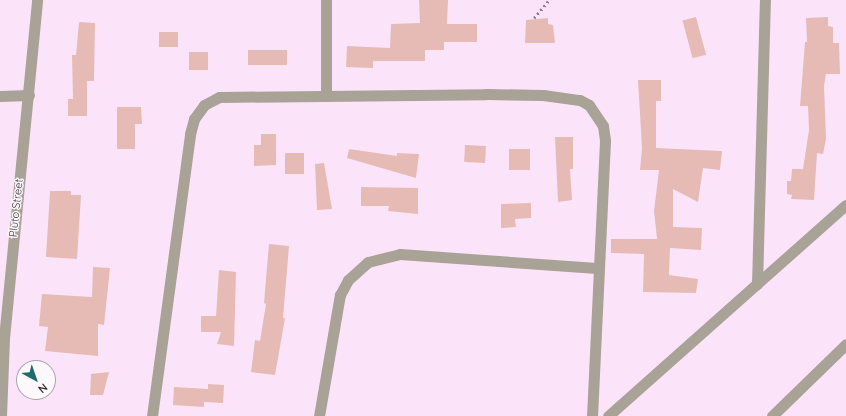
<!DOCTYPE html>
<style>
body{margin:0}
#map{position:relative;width:846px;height:416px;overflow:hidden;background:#fbe4fa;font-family:Quicksand,sans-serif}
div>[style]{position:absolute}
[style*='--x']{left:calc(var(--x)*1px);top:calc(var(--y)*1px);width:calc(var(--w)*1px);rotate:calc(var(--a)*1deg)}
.building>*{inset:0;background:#e6bbb6;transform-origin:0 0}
.path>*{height:2.5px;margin-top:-1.25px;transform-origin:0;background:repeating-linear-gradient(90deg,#8e7e8d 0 2px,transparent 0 5px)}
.minor>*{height:11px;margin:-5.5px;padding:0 5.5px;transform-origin:5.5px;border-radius:5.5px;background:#a8a297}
span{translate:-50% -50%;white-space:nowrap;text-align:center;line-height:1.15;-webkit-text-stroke:3px #fdf8fc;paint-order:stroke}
.street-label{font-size:11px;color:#30272f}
.north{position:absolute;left:16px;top:360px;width:40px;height:40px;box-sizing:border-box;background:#fdf8fc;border:1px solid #aba4aa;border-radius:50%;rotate:140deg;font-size:11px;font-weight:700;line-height:16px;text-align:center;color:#30272f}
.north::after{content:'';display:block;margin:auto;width:14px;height:18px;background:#1e6b6a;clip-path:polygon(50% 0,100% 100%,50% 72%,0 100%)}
</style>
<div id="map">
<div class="building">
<i style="clip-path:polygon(419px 0,448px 0,447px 24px,477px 24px,477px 42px,444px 42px,444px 50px,425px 50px,425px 61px,373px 61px,373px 68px,346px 67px,347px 46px,390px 48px,391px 24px,420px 23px)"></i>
<i style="left:696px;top:17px;width:39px;height:14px;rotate:75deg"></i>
<i style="clip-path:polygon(828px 17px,828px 26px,833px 27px,833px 43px,839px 43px,840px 74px,826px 74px,824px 86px,826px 139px,823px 154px,817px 153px,814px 200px,791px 199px,792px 195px,787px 194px,787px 181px,791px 181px,792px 169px,803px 169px,809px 130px,808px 106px,800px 106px,805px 42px,807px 42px,806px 18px)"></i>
<i style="clip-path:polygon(548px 18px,548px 24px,553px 25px,555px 43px,525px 43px,526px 20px)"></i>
<i style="clip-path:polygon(79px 22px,95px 23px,94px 81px,87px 81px,87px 116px,68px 116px,68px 99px,73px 99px,72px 55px,76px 55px)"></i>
<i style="left:159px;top:32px;width:19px;height:15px"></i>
<i style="left:248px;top:50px;width:39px;height:15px"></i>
<i style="left:189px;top:52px;width:19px;height:18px"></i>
<i style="clip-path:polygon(638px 80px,661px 80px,661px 101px,656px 101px,656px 148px,722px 151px,720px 170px,703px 168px,698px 202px,673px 189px,673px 227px,702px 228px,701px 250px,670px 248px,669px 275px,698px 279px,696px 293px,643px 292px,644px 254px,611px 253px,611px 239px,657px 239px,654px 211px,659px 170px,640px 170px,642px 148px)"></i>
<i style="clip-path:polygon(117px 107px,141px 107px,142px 124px,135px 124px,135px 149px,117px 149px)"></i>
<i style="clip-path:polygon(261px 134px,276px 134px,276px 165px,254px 166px,254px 145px,261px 145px)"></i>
<i style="clip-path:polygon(555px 137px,573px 137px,573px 169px,570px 169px,572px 200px,558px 202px)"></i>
<i style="left:465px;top:145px;width:21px;height:17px;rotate:3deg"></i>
<i style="clip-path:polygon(349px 149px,397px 156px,397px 153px,419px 154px,416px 178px,347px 158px)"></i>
<i style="left:530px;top:149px;width:21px;height:21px;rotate:90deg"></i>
<i style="left:285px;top:153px;width:19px;height:21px"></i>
<i style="clip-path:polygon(324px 163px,332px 209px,317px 210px,315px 164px)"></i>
<i style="clip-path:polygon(361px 187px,418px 188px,418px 214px,388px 211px,389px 206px,361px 206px)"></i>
<i style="clip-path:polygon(50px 191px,71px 191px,71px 195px,81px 195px,77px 259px,46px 257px)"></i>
<i style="clip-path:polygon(531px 203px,531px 218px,515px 219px,516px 227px,501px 228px,501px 204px)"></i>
<i style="clip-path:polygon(269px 244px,289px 246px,283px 318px,285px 318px,275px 375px,251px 372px,255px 340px,260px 341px,266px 304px,264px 303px)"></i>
<i style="clip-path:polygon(93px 267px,110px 268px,104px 325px,98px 324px,98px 356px,45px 351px,48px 327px,39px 326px,42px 294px,92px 297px)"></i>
<i style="clip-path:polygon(219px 270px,236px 272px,234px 346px,217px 344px,221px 332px,201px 332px,201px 316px,216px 316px)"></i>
<i style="clip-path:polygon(109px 372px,103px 395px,90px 395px,91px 374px)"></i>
<i style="clip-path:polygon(208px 384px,224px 385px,223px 403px,204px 402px,204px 407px,173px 405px,174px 387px,208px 389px)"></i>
</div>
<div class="path">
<i style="--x:534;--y:18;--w:23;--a:-50"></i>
</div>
<div class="minor">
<i style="--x:326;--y:95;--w:95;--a:-90"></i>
<i style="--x:0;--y:96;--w:29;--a:-2"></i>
<i style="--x:757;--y:284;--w:284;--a:-88.4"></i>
<i style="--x:1;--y:416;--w:78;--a:-87.8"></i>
<i style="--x:4;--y:338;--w:340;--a:-84.4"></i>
<i style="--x:152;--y:416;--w:285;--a:-82.3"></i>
<i style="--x:190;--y:134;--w:16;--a:-75"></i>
<i style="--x:194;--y:119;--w:17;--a:-54"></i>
<i style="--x:204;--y:105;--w:17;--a:-28"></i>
<i style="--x:219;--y:97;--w:267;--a:-0.6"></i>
<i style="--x:486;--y:94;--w:57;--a:1"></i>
<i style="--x:543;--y:95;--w:37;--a:8"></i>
<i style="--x:580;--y:100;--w:10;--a:29"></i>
<i style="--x:589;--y:105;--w:25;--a:56"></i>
<i style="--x:603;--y:126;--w:15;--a:82"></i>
<i style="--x:605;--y:141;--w:275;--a:92.7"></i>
<i style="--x:319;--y:416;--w:123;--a:-80.2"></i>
<i style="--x:340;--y:295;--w:17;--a:-62"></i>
<i style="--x:348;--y:280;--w:27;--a:-42"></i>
<i style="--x:368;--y:262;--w:33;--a:-14"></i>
<i style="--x:400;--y:254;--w:197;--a:4.1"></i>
<i style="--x:608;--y:416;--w:318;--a:-41.6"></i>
<i style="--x:772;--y:416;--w:103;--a:-44.2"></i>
</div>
<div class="street-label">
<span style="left:16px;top:208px;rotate:-84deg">Pluto Street</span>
</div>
<div class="north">N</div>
</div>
